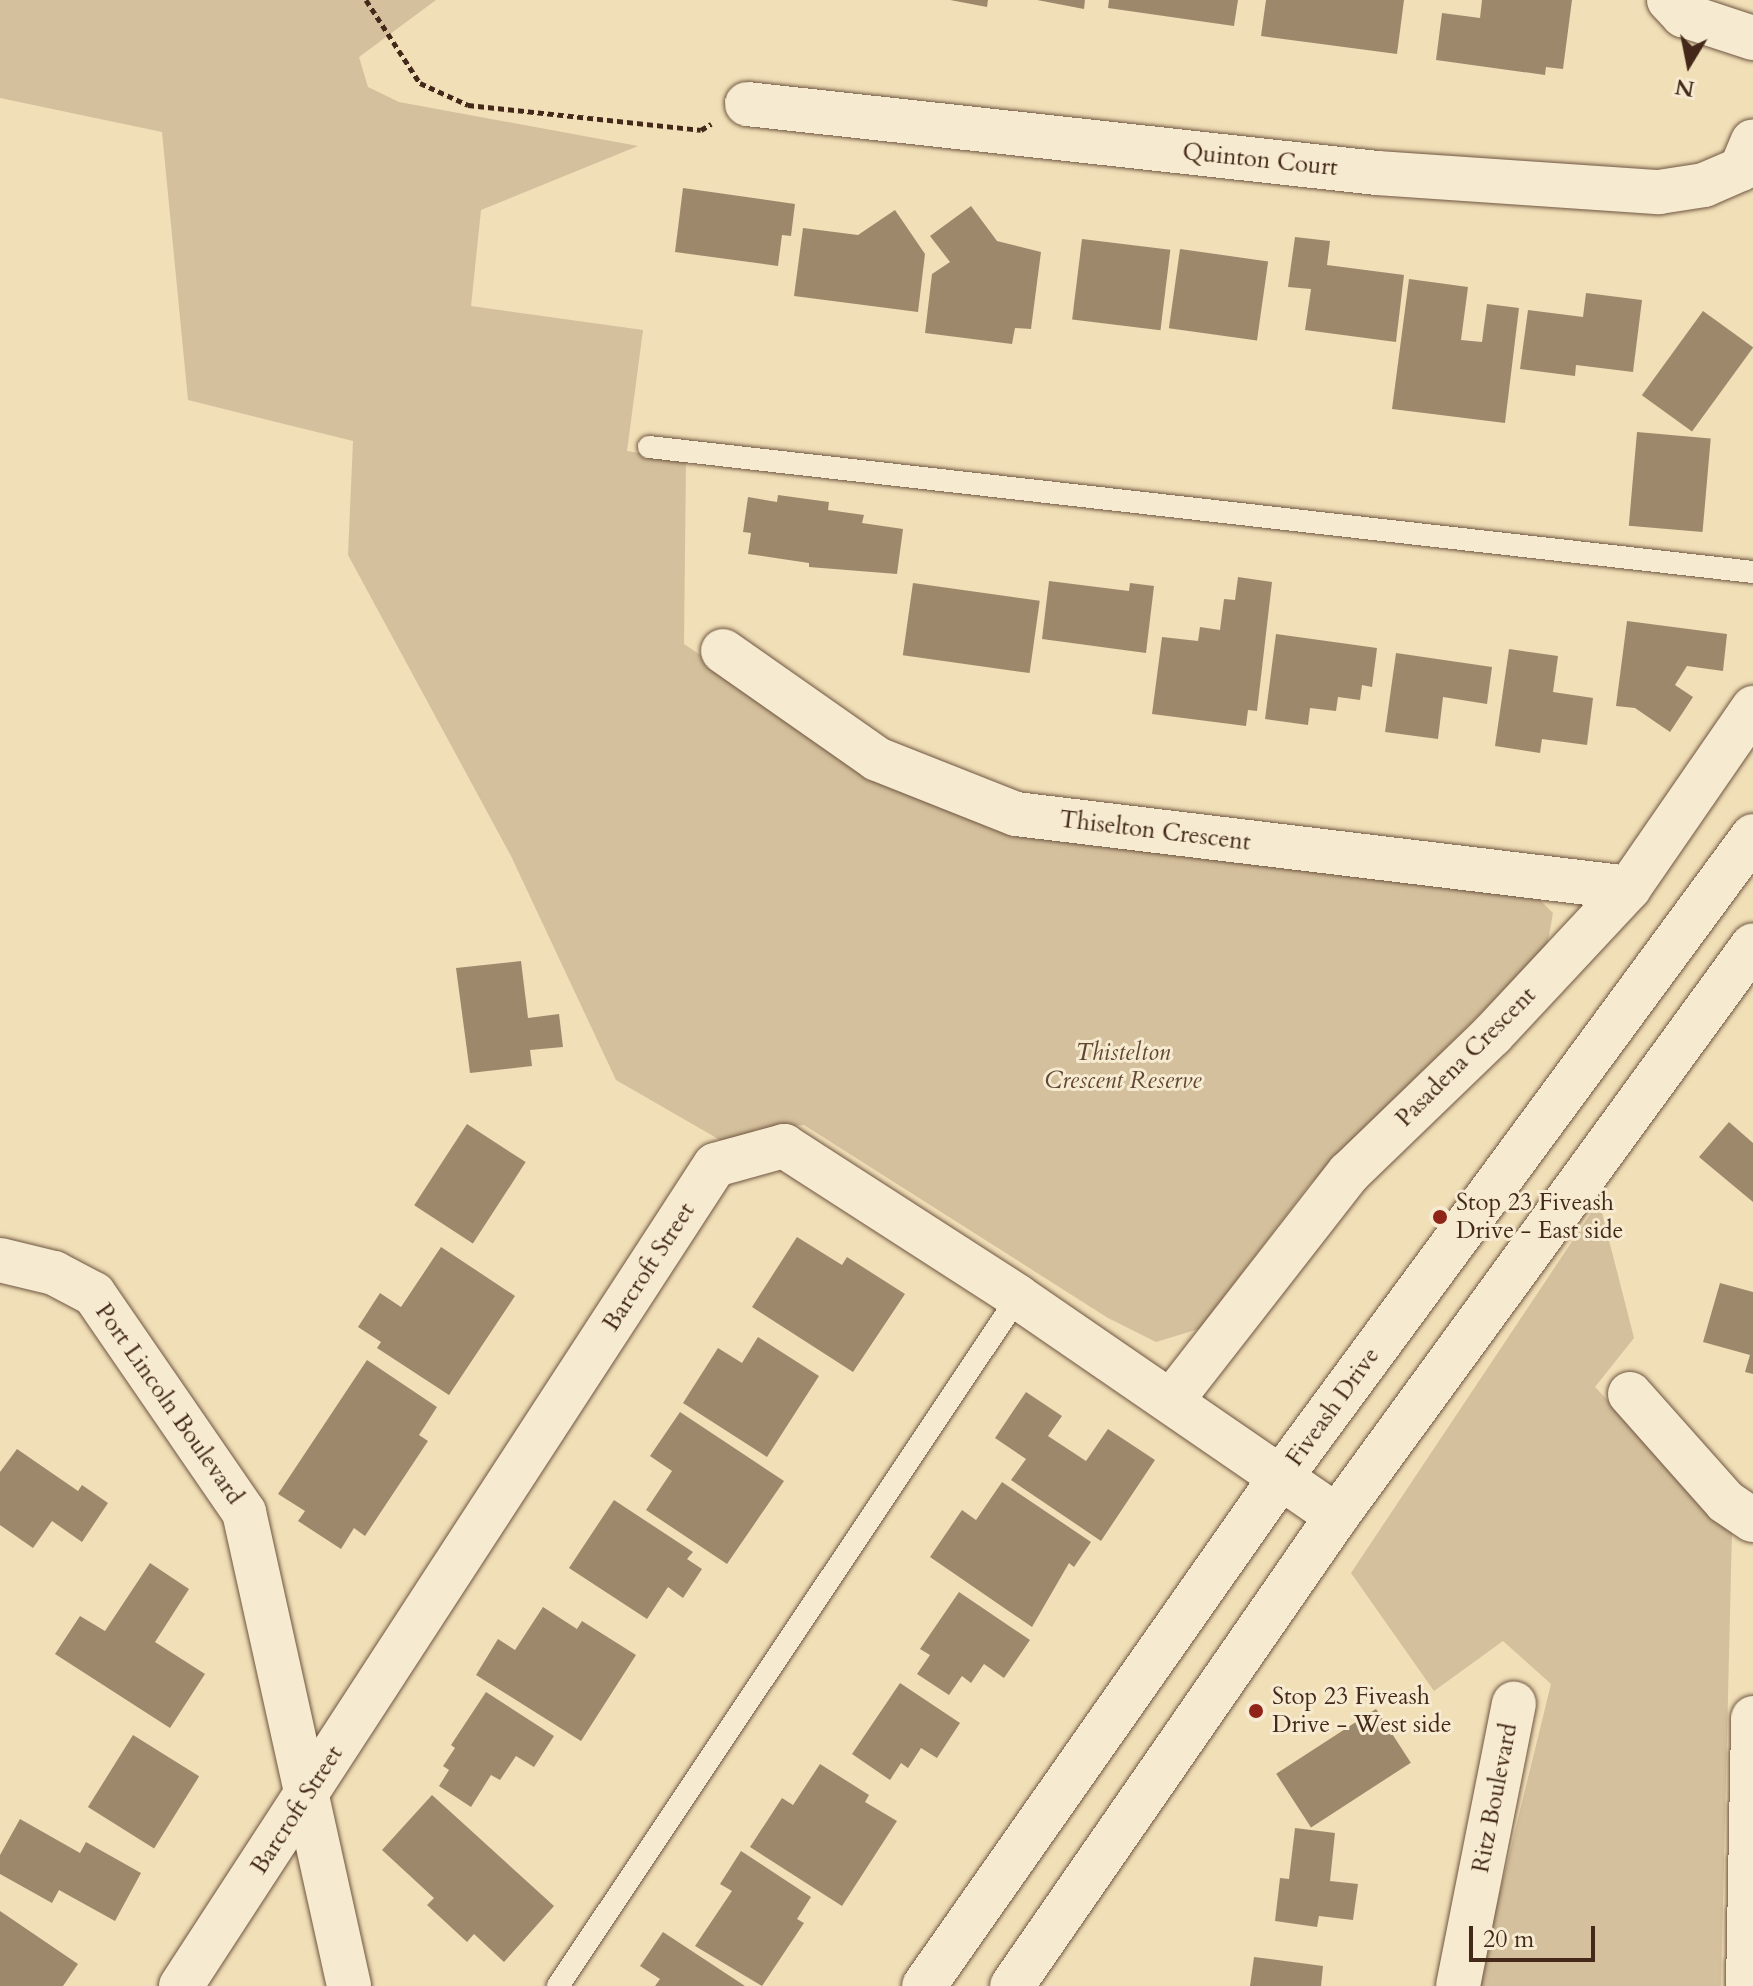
<!DOCTYPE html>
<style>
body{margin:0}
#map{position:relative;width:1753px;height:1986px;overflow:hidden;background:#f1dfb7;font-family:Cardo,serif}
div>[style]{position:absolute}
[style*='--x']{left:calc(var(--x)*1px);top:calc(var(--y)*1px);width:calc(var(--w)*1px);rotate:calc(var(--a)*1deg)}
.green>*{inset:0;background:#d4c09c}
.building>*{inset:0;background:#9e886c;transform-origin:0 0}
.path>*{height:5px;margin-top:-2.5px;transform-origin:0;background:repeating-linear-gradient(90deg,#44291a 0 6px,transparent 0 10px)}
.roads{filter:drop-shadow(0 0 2px #6f5641) drop-shadow(0 0 2px #6f5641)}
.service>*{height:22px;margin:-11px;padding:0 11px;transform-origin:11px;border-radius:11px;background:#f6ead0}
.minor>*{height:44px;margin:-22px;padding:0 22px;transform-origin:22px;border-radius:22px;background:#f6ead0}
.secondary>*{height:44px;margin:-22px;padding:0 22px;transform-origin:22px;border-radius:22px;background:#f6ead0}
.dots>*{width:22px;height:22px;translate:-50% -50%;box-sizing:border-box;border:4px solid #f6ead0;border-radius:50%}
span{translate:-50% -50%;white-space:nowrap;text-align:center;line-height:1.15;-webkit-text-stroke:6px #f6ead0;paint-order:stroke}
.street-label{font-size:24px;color:#44291a}
.park-label{font-size:24px;color:#614734;font-style:italic}
.poi-label{font-size:24px;color:#44291a}
.left{translate:0 -50%;text-align:left}
.north{position:absolute;left:1649px;top:24px;width:80px;height:80px;-webkit-text-stroke:6px #f6ead0;paint-order:stroke;rotate:190deg;font-size:22px;font-weight:700;line-height:32px;text-align:center;color:#44291a}
.north::after{content:'';display:block;margin:auto;width:28px;height:36px;background:#44291a;clip-path:polygon(50% 0,100% 100%,50% 72%,0 100%)}
.scale{position:absolute;left:1469px;top:1926px;width:126px;height:36px;box-sizing:border-box;border:4px solid #44291a;border-top:0;padding-left:10px;font-size:24px;line-height:28px;white-space:nowrap;color:#44291a;-webkit-text-stroke:6px #f6ead0;paint-order:stroke}
</style>
<div id="map">
<div class="green">
<i style="clip-path:polygon(0 0,436px 0,359px 57px,368px 87px,399px 102px,638px 146px,481px 210px,471px 306px,643px 330px,627px 451px,686px 461px,684px 644px,904px 791px,1533px 893px,1553px 913px,1547px 947px,1309px 1185px,1199px 1329px,1156px 1342px,1108px 1318px,804px 1125px,758px 1129px,727px 1144px,616px 1080px,511px 856px,348px 555px,353px 441px,188px 400px,162px 132px,0 98px)"></i>
<i style="clip-path:polygon(1599px 1201px,1634px 1338px,1595px 1387px,1732px 1531px,1721px 1986px,1477px 1986px,1551px 1684px,1503px 1641px,1434px 1691px,1351px 1573px)"></i>
</div>
<div class="building">
<i style="clip-path:polygon(950px 0,988px 0,987px 7px)"></i>
<i style="clip-path:polygon(1037px 0,1085px 0,1084px 9px)"></i>
<i style="clip-path:polygon(1109px 0,1238px 0,1234px 26px,1108px 8px)"></i>
<i style="clip-path:polygon(1266px 0,1404px 0,1397px 54px,1261px 36px)"></i>
<i style="clip-path:polygon(1482px 0,1572px 0,1563px 69px,1546px 67px,1545px 75px,1436px 60px,1442px 13px,1480px 18px)"></i>
<i style="clip-path:polygon(683px 188px,795px 204px,791px 236px,782px 235px,778px 266px,675px 252px)"></i>
<i style="clip-path:polygon(971px 206px,997px 241px,1041px 252px,1031px 329px,1015px 328px,1012px 344px,925px 333px,932px 274px,950px 262px,930px 236px)"></i>
<i style="clip-path:polygon(895px 210px,925px 254px,918px 312px,794px 296px,803px 228px,858px 235px)"></i>
<i style="clip-path:polygon(1295px 237px,1330px 241px,1327px 265px,1404px 275px,1396px 342px,1305px 330px,1311px 289px,1288px 287px)"></i>
<i style="left:1082px;top:239px;width:89px;height:81px;rotate:7deg"></i>
<i style="left:1180px;top:249px;width:89px;height:80px;rotate:8deg"></i>
<i style="clip-path:polygon(1409px 279px,1468px 287px,1461px 340px,1482px 342px,1487px 304px,1519px 308px,1505px 423px,1392px 409px)"></i>
<i style="clip-path:polygon(1586px 293px,1642px 300px,1633px 372px,1576px 365px,1575px 376px,1520px 369px,1528px 310px,1583px 317px)"></i>
<i style="left:1703px;top:311px;width:62px;height:104px;rotate:36deg"></i>
<i style="left:1637px;top:432px;width:74px;height:94px;rotate:5deg"></i>
<i style="clip-path:polygon(778px 495px,829px 502px,828px 510px,864px 515px,862px 523px,903px 529px,897px 574px,809px 567px,809px 563px,748px 554px,751px 533px,743px 532px,748px 497px,777px 502px)"></i>
<i style="clip-path:polygon(1238px 577px,1272px 582px,1257px 711px,1248px 710px,1246px 726px,1152px 714px,1162px 637px,1198px 641px,1200px 627px,1220px 630px,1224px 599px,1235px 600px)"></i>
<i style="clip-path:polygon(1049px 581px,1129px 591px,1130px 583px,1154px 586px,1146px 653px,1042px 639px)"></i>
<i style="left:913px;top:583px;width:128px;height:73px;rotate:8deg"></i>
<i style="clip-path:polygon(1627px 621px,1727px 634px,1723px 671px,1687px 666px,1675px 685px,1693px 697px,1670px 732px,1635px 708px,1616px 706px)"></i>
<i style="clip-path:polygon(1276px 634px,1377px 648px,1372px 687px,1362px 685px,1360px 700px,1338px 697px,1336px 711px,1310px 708px,1308px 725px,1265px 719px)"></i>
<i style="clip-path:polygon(1509px 649px,1558px 656px,1553px 692px,1593px 698px,1587px 745px,1542px 739px,1540px 753px,1495px 746px)"></i>
<i style="clip-path:polygon(1396px 653px,1492px 667px,1487px 704px,1443px 697px,1438px 739px,1385px 732px)"></i>
<i style="clip-path:polygon(521px 961px,528px 1018px,559px 1014px,563px 1047px,530px 1050px,532px 1066px,470px 1073px,456px 968px)"></i>
<i style="clip-path:polygon(1729px 1122px,1753px 1143px,1753px 1202px,1699px 1157px)"></i>
<i style="left:467px;top:1124px;width:70px;height:97px;rotate:33deg"></i>
<i style="clip-path:polygon(797px 1237px,842px 1265px,847px 1257px,905px 1294px,853px 1372px,752px 1307px)"></i>
<i style="clip-path:polygon(441px 1247px,515px 1296px,449px 1395px,377px 1348px,381px 1342px,358px 1327px,380px 1293px,401px 1307px)"></i>
<i style="clip-path:polygon(1720px 1283px,1753px 1292px,1753px 1374px,1745px 1372px,1750px 1355px,1703px 1342px)"></i>
<i style="clip-path:polygon(758px 1337px,819px 1376px,767px 1457px,683px 1403px,718px 1348px,742px 1363px)"></i>
<i style="clip-path:polygon(367px 1360px,437px 1407px,419px 1435px,428px 1441px,365px 1536px,354px 1528px,341px 1549px,298px 1521px,305px 1511px,278px 1494px)"></i>
<i style="clip-path:polygon(1026px 1392px,1062px 1416px,1048px 1436px,1086px 1461px,1108px 1429px,1155px 1460px,1101px 1541px,1011px 1480px,1026px 1459px,995px 1438px)"></i>
<i style="clip-path:polygon(680px 1412px,784px 1481px,727px 1564px,646px 1510px,672px 1471px,650px 1456px)"></i>
<i style="clip-path:polygon(17px 1449px,78px 1491px,82px 1485px,108px 1503px,82px 1542px,52px 1521px,33px 1548px,0 1525px,0 1472px)"></i>
<i style="clip-path:polygon(1002px 1482px,1091px 1542px,1074px 1567px,1069px 1563px,1032px 1627px,930px 1557px,962px 1510px,976px 1520px)"></i>
<i style="clip-path:polygon(614px 1500px,693px 1552px,687px 1559px,702px 1569px,683px 1598px,668px 1587px,647px 1619px,569px 1568px)"></i>
<i style="clip-path:polygon(150px 1563px,189px 1589px,155px 1642px,205px 1674px,170px 1728px,55px 1654px,80px 1616px,105px 1631px)"></i>
<i style="clip-path:polygon(959px 1592px,1030px 1640px,1004px 1678px,984px 1664px,971px 1683px,962px 1676px,949px 1695px,917px 1674px,930px 1655px,920px 1649px)"></i>
<i style="clip-path:polygon(543px 1607px,577px 1629px,582px 1621px,636px 1655px,581px 1741px,476px 1675px,498px 1639px,515px 1650px)"></i>
<i style="clip-path:polygon(900px 1683px,960px 1723px,937px 1758px,921px 1748px,908px 1768px,901px 1763px,890px 1780px,852px 1754px)"></i>
<i style="clip-path:polygon(486px 1692px,554px 1736px,534px 1767px,516px 1756px,500px 1780px,491px 1775px,471px 1807px,439px 1786px,449px 1770px,443px 1766px,455px 1748px,451px 1745px)"></i>
<i style="left:1376px;top:1709px;width:64px;height:119px;rotate:57deg"></i>
<i style="left:133px;top:1735px;width:78px;height:85px;rotate:32deg"></i>
<i style="clip-path:polygon(820px 1764px,869px 1795px,865px 1802px,897px 1821px,842px 1906px,750px 1847px,782px 1798px,793px 1805px)"></i>
<i style="clip-path:polygon(432px 1795px,554px 1906px,504px 1962px,474px 1934px,467px 1942px,427px 1905px,434px 1898px,382px 1850px)"></i>
<i style="clip-path:polygon(20px 1819px,80px 1853px,86px 1842px,141px 1873px,115px 1921px,59px 1890px,52px 1903px,0 1874px,0 1855px)"></i>
<i style="clip-path:polygon(1295px 1828px,1335px 1833px,1330px 1881px,1358px 1884px,1353px 1920px,1319px 1916px,1317px 1927px,1275px 1921px,1280px 1878px,1289px 1879px)"></i>
<i style="clip-path:polygon(741px 1851px,811px 1897px,797px 1919px,804px 1923px,762px 1986px,695px 1946px,732px 1891px,720px 1884px)"></i>
<i style="clip-path:polygon(0 1911px,78px 1964px,63px 1986px,0 1986px)"></i>
<i style="clip-path:polygon(663px 1932px,745px 1986px,655px 1986px,660px 1979px,640px 1966px)"></i>
<i style="clip-path:polygon(1254px 1957px,1323px 1966px,1321px 1986px,1250px 1986px)"></i>
</div>
<div class="path">
<i style="--x:366;--y:0;--w:99;--a:57"></i>
<i style="--x:420;--y:83;--w:53;--a:24.6"></i>
<i style="--x:468;--y:105;--w:234;--a:6.1"></i>
<i style="--x:701;--y:130;--w:12;--a:-31"></i>
</div>
<div class="roads">
<div class="service">
<i style="--x:649;--y:447;--w:1111;--a:6.46"></i>
<i style="--x:558;--y:1986;--w:828;--a:-56.27"></i>
</div>
<div class="minor">
<i style="--x:1669;--y:0;--w:21;--a:47"></i>
<i style="--x:1683;--y:15;--w:74;--a:18.2"></i>
<i style="--x:747;--y:104;--w:634;--a:6.25"></i>
<i style="--x:1377;--y:173;--w:283;--a:3.9"></i>
<i style="--x:1659;--y:192;--w:46;--a:-8.8"></i>
<i style="--x:1704;--y:185;--w:40;--a:-23.4"></i>
<i style="--x:1741;--y:169;--w:30;--a:-67"></i>
<i style="--x:723;--y:651;--w:188;--a:35"></i>
<i style="--x:877;--y:759;--w:149;--a:21.6"></i>
<i style="--x:1016;--y:814;--w:617;--a:6.88"></i>
<i style="--x:0;--y:1260;--w:56;--a:13.5"></i>
<i style="--x:54;--y:1273;--w:45;--a:27.7"></i>
<i style="--x:94;--y:1294;--w:265;--a:55.5"></i>
<i style="--x:244;--y:1512;--w:485;--a:77.5"></i>
<i style="--x:1630;--y:1394;--w:144;--a:48.4"></i>
<i style="--x:1726;--y:1502;--w:32;--a:34"></i>
<i style="--x:1172;--y:1400;--w:288;--a:-52.1"></i>
<i style="--x:1349;--y:1173;--w:199;--a:-44"></i>
<i style="--x:1492;--y:1035;--w:201;--a:-47"></i>
<i style="--x:1629;--y:888;--w:219;--a:-55.4"></i>
<i style="--x:181;--y:1986;--w:979;--a:-56.96"></i>
<i style="--x:715;--y:1165;--w:72;--a:-15.4"></i>
<i style="--x:784;--y:1146;--w:278;--a:32.8"></i>
<i style="--x:1018;--y:1297;--w:387;--a:34.5"></i>
<i style="--x:1458;--y:1986;--w:288;--a:-78.8"></i>
<i style="--x:1748;--y:1986;--w:268;--a:-88.9"></i>
</div>
<div class="secondary">
<i style="--x:924;--y:1986;--w:622;--a:-54.96"></i>
<i style="--x:1281;--y:1477;--w:796;--a:-53.63"></i>
<i style="--x:1012;--y:1986;--w:571;--a:-55.34"></i>
<i style="--x:1337;--y:1516;--w:706;--a:-53.92"></i>
</div>
</div>
<div class="dots">
<i style="left:1440px;top:1217px;background:#8f2418"></i>
<i style="left:1256px;top:1711px;background:#8f2418"></i>
</div>
<div class="street-label">
<span style="left:1260px;top:160px;rotate:6deg">Quinton Court</span>
<span style="left:1155px;top:831px;rotate:7deg">Thiselton Crescent</span>
<span style="left:1466px;top:1057px;rotate:-45deg">Pasadena Crescent</span>
<span style="left:649px;top:1267px;rotate:-57deg">Barcroft Street</span>
<span style="left:169px;top:1404px;rotate:55deg">Port Lincoln Boulevard</span>
<span style="left:1333px;top:1407px;rotate:-54deg">Fiveash Drive</span>
<span style="left:1495px;top:1798px;rotate:-79deg">Ritz Boulevard</span>
<span style="left:297px;top:1810px;rotate:-57deg">Barcroft Street</span>
</div>
<div class="park-label">
<span style="left:1123px;top:1067px">Thistelton<br>Crescent Reserve</span>
</div>
<div class="poi-label">
<span class="left" style="left:1456px;top:1217px">Stop 23 Fiveash<br>Drive - East side</span>
<span class="left" style="left:1272px;top:1711px">Stop 23 Fiveash<br>Drive - West side</span>
</div>
<div class="north">N</div>
<div class="scale">20 m</div>
</div>
